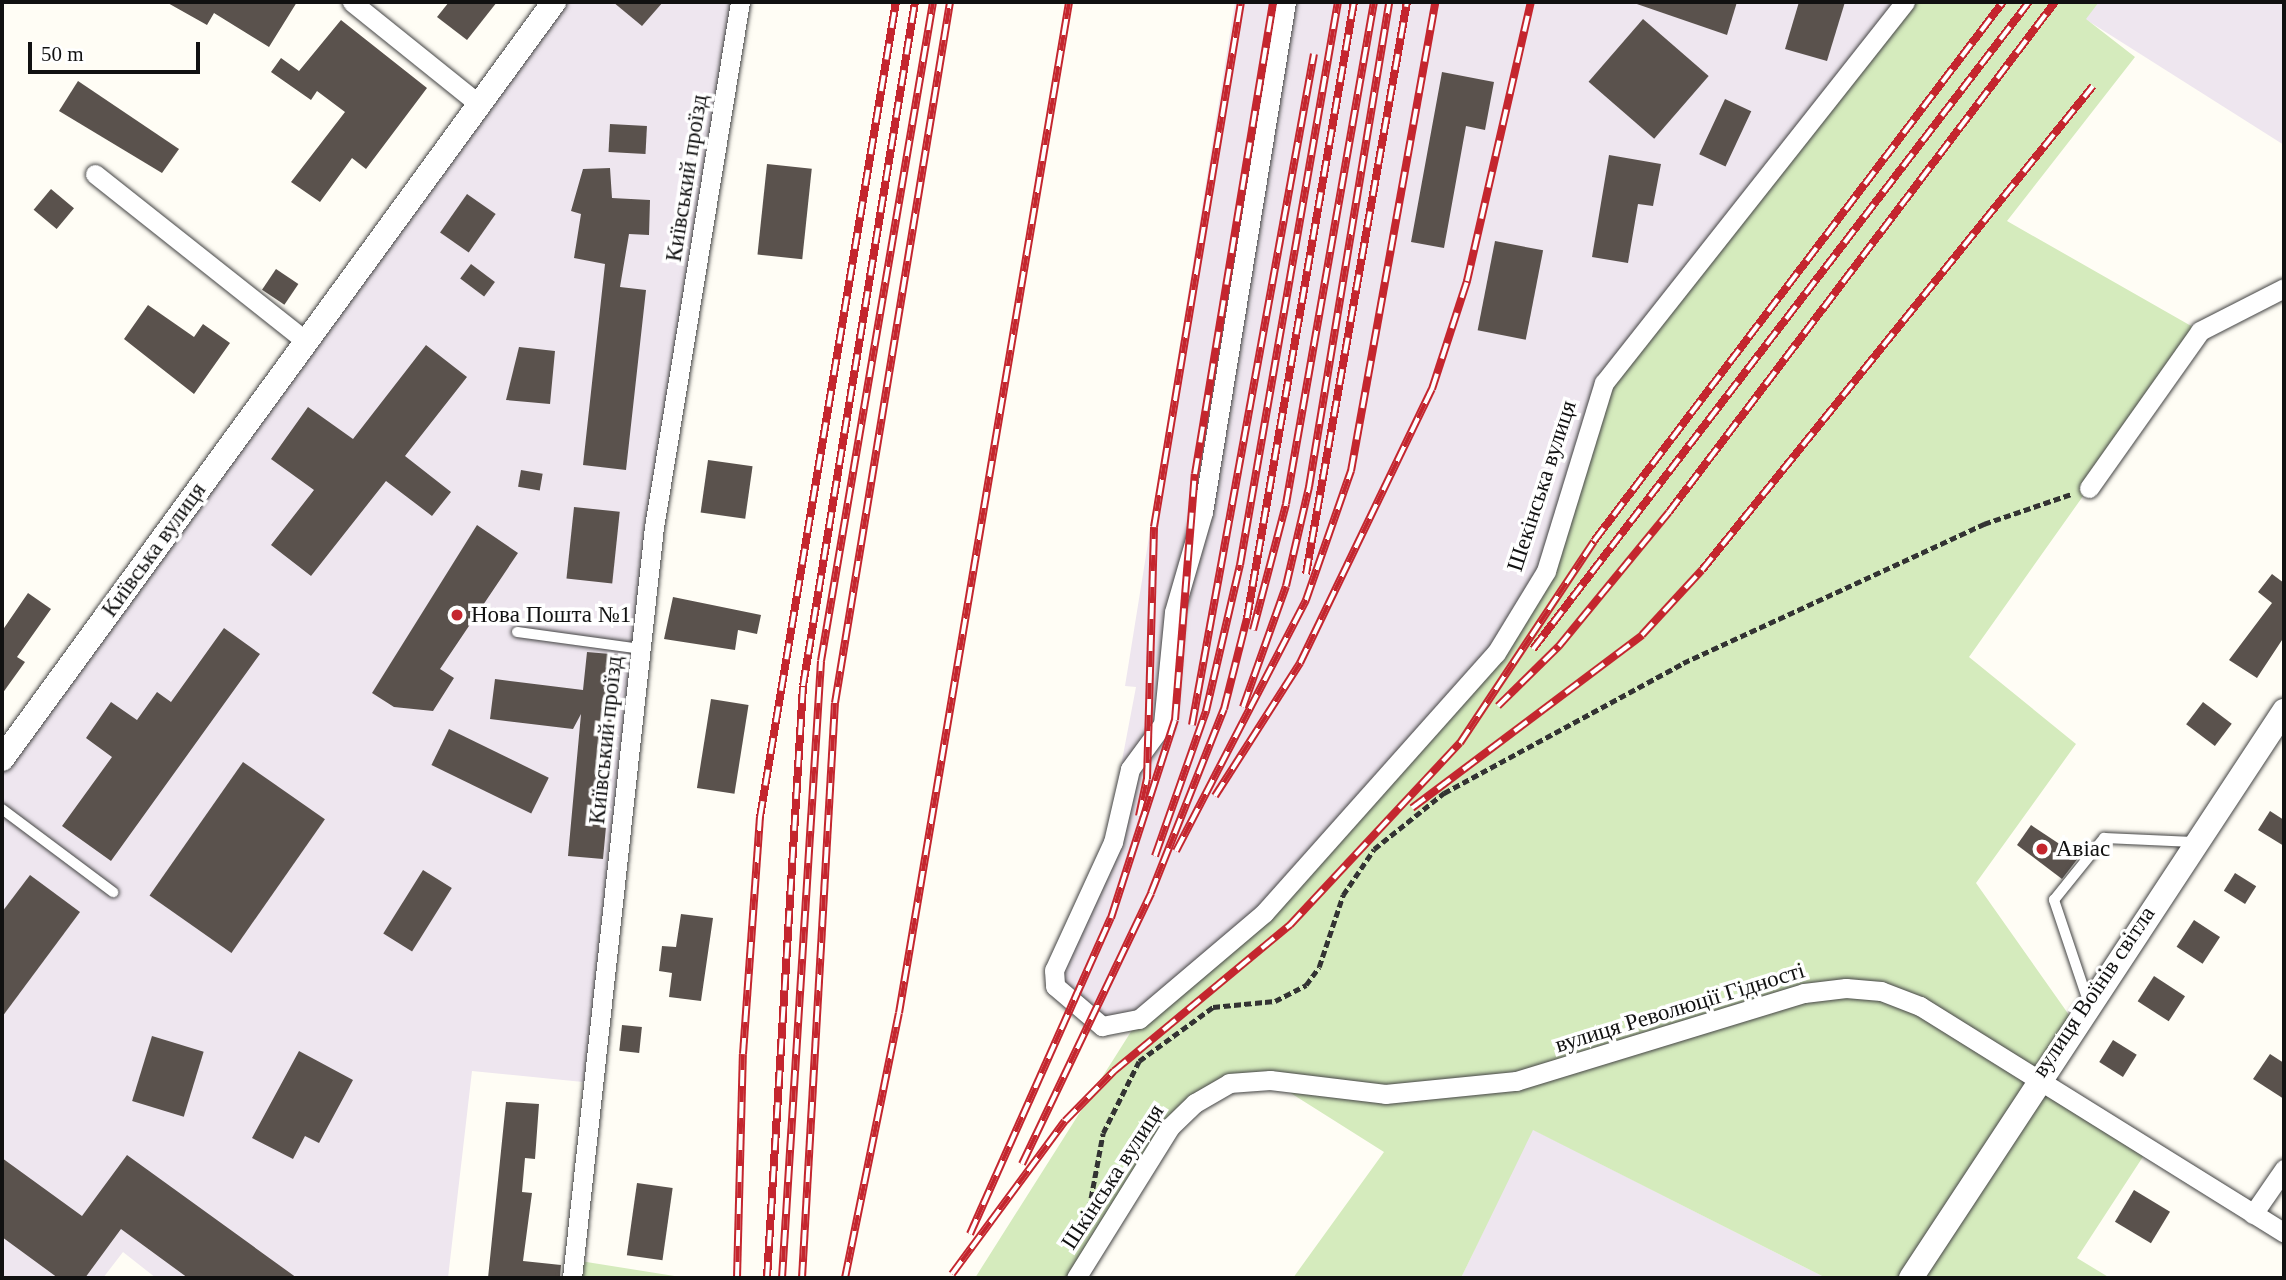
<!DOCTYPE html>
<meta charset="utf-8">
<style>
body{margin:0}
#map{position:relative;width:2286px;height:1280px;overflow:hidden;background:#fffdf5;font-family:"Times New Roman",serif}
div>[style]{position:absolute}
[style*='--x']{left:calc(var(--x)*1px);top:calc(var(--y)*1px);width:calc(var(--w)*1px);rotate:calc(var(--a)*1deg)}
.industrial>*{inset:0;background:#eee6ef}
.green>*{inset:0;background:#d5ebbd}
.building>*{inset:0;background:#5a524d;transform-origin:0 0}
.path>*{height:4.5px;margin-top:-2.25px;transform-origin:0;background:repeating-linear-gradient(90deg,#333 0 7px,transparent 0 10.5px)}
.roads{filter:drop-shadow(0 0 2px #444) drop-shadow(0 0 2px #444)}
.service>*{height:10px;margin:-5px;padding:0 5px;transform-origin:5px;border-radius:5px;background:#fff}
.minor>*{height:19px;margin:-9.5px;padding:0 9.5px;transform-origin:9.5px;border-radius:9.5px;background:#fff}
.tertiary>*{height:24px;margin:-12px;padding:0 12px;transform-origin:12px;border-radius:12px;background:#fff}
.rail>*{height:8px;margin-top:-4px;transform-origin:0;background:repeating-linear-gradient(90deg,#fff 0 16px,#c4262e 0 32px);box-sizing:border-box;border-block:2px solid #c4262e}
.dots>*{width:19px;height:19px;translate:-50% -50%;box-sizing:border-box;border:4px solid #fff;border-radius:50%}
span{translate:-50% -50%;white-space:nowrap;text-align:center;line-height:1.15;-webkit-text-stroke:7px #fff;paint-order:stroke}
.street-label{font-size:23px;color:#111}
.poi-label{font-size:23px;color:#111}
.left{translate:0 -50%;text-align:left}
.frame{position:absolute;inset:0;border:4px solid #111;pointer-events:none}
.scale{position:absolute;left:28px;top:42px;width:172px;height:32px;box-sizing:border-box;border:4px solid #111;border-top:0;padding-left:9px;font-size:21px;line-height:24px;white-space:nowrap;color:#111;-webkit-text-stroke:5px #fff;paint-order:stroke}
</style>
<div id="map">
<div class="industrial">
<i style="clip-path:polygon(566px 2px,735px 2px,654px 527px,593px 1083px,472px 1071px,448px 1278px,156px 1278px,123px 1252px,103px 1278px,2px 1278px,2px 759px)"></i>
<i style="clip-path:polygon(1235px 2px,1905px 2px,1496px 653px,1264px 913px,1116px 1027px,1055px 986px,1101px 871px,1136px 687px,1125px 686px)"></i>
<i style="clip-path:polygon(2099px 2px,2284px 2px,2284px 145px,2085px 19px)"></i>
<i style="clip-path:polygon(1532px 1129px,1826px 1278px,1461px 1278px)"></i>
</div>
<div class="green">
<i style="clip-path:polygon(1905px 2px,2099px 2px,2086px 19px,2135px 57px,2007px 221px,2200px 331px,1969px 657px,2076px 744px,1976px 883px,2074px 1022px,2039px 1079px,2148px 1149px,2077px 1258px,2110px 1278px,1826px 1278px,1533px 1130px,1461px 1278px,1293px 1278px,1384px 1152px,1270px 1080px,1194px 1103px,1076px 1278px,975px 1278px,1139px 1019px,1264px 913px,1496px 653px,1546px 571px,1591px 410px)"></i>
<i style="clip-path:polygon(574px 1260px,687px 1278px,572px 1278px)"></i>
</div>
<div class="building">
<i style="clip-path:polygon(166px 2px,297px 2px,269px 47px,214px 13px,207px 25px)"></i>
<i style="clip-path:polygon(449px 2px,497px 2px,467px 40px,437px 17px)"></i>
<i style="clip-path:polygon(613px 2px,663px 2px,642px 26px)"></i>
<i style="clip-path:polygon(1631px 2px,1737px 2px,1727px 35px)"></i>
<i style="clip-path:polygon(1799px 2px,1845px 2px,1827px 61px,1785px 49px)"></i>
<i style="left:1643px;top:19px;width:87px;height:83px;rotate:41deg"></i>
<i style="clip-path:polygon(341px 20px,427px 88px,366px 169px,352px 158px,320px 202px,291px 182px,345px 112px,317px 91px,311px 100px,271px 72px,281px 58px,299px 71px)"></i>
<i style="clip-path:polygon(1442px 72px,1494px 82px,1485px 130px,1466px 126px,1444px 248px,1411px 242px)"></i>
<i style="clip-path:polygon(78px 81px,179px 149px,162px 173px,59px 111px)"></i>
<i style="left:1725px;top:99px;width:29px;height:61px;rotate:25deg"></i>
<i style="left:610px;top:124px;width:37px;height:28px;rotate:3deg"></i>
<i style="clip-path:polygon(1609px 155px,1661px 164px,1653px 206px,1638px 204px,1628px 263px,1592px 257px)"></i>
<i style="left:767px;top:164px;width:45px;height:91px;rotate:6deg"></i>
<i style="clip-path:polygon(610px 168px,612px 198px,650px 200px,649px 235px,629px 234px,620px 287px,646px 290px,626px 470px,583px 465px,605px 264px,574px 258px,581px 214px,571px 211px,583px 169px)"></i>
<i style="left:51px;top:189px;width:30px;height:27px;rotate:40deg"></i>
<i style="left:467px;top:194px;width:35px;height:47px;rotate:35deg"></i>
<i style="left:1495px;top:241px;width:49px;height:91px;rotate:11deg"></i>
<i style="left:471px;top:264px;width:30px;height:18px;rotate:37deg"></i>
<i style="left:276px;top:269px;width:27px;height:25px;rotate:34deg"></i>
<i style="clip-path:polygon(148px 305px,194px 337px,203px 324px,230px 343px,194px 394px,124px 339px)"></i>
<i style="clip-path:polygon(426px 345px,467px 377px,405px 456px,451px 492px,432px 516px,386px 481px,311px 576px,271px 545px,314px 490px,271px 459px,308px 407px,353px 439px)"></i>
<i style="clip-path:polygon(519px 347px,555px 351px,550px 404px,506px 400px)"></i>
<i style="left:708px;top:460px;width:45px;height:53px;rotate:8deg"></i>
<i style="left:521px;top:470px;width:22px;height:17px;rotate:10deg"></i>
<i style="left:574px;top:507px;width:46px;height:72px;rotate:6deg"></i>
<i style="clip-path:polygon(477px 525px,518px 553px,440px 669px,454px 678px,433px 711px,394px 707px,372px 693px)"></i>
<i style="clip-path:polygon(2272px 574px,2284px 583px,2284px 637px,2257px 678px,2229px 660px,2272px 603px,2258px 592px)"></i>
<i style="clip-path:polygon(28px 593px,51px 609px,17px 657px,25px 662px,2px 694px,2px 631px)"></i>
<i style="clip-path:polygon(673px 597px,761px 615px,757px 634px,738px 630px,735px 650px,664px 639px)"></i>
<i style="clip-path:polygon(224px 628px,260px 654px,111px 861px,62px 826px,112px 757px,86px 738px,111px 702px,137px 720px,157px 692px,171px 702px)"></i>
<i style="clip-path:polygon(587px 652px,622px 655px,603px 859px,568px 856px,581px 714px,573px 729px,490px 719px,495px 679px,583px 690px)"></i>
<i style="left:711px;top:699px;width:38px;height:90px;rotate:9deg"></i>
<i style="left:2203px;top:702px;width:36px;height:28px;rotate:37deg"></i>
<i style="left:449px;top:729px;width:111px;height:40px;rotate:26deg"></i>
<i style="left:243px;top:762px;width:100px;height:163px;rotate:35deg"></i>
<i style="clip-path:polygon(2270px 811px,2284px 820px,2284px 846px,2258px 830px)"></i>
<i style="clip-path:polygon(2031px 825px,2079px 857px,2062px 879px,2017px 845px)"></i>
<i style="left:423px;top:870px;width:34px;height:75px;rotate:32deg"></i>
<i style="left:2235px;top:873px;width:25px;height:21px;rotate:32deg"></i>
<i style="clip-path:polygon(30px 875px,80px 912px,2px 1017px,2px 912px)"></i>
<i style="clip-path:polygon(681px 914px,713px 918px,701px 1001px,669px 997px,672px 973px,659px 971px,662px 946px,676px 947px)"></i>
<i style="left:2194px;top:920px;width:31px;height:32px;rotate:33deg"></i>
<i style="left:2154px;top:976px;width:37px;height:30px;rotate:33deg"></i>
<i style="left:622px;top:1025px;width:20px;height:26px;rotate:6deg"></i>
<i style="left:152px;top:1036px;width:54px;height:68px;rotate:17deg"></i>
<i style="left:2113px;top:1040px;width:28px;height:26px;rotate:32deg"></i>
<i style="clip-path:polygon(299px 1051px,353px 1080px,319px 1143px,305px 1136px,293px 1159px,252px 1138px)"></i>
<i style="clip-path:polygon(2270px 1054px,2284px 1063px,2284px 1099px,2253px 1079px)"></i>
<i style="clip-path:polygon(506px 1102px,539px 1104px,535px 1159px,525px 1158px,522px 1192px,532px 1193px,523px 1261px,561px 1265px,560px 1278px,488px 1278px)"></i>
<i style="clip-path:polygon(127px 1155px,297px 1278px,188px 1278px,121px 1229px,85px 1278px,58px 1278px,2px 1237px,2px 1158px,82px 1216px)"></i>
<i style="left:637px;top:1183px;width:36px;height:73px;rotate:8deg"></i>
<i style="left:2134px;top:1190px;width:42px;height:37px;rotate:31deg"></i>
</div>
<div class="path">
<i style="--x:1087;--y:1219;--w:87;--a:-79.5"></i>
<i style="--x:1103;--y:1133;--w:80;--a:-63.4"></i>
<i style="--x:1139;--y:1061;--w:92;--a:-36.1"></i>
<i style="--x:1213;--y:1007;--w:62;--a:-5.5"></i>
<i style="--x:1275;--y:1001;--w:35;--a:-27"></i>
<i style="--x:1306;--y:985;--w:22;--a:-54"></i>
<i style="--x:1319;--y:967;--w:76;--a:-71.6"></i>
<i style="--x:1343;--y:895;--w:55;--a:-56"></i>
<i style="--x:1374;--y:849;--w:90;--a:-38.7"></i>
<i style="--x:1444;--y:793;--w:272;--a:-28.5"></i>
<i style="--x:1683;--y:663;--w:332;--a:-24.8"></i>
<i style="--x:1984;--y:524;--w:92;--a:-19"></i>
</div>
<div class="roads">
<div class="service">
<i style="--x:517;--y:632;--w:125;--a:7.8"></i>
<i style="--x:2;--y:809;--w:139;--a:36.8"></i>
<i style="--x:2088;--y:1001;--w:107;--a:-108.6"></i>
<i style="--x:2054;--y:900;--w:80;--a:-51.1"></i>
<i style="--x:2104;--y:838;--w:90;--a:2.5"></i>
</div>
<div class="minor">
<i style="--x:352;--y:2;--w:163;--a:38.8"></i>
<i style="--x:1286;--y:2;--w:517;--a:99.24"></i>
<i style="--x:1203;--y:512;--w:104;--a:106.2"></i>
<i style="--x:1174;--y:612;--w:113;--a:95.6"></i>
<i style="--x:1163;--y:724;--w:56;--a:126.3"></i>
<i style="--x:1130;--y:769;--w:75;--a:103.1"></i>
<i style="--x:1113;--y:842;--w:141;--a:114.7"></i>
<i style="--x:1054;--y:970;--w:16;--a:86"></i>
<i style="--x:1055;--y:986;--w:62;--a:40.4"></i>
<i style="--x:1102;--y:1026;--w:38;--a:-11"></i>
<i style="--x:1139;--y:1019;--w:164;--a:-40.3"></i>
<i style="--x:1264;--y:913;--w:348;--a:-48.3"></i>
<i style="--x:1496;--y:653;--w:96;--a:-58.6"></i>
<i style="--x:1546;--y:571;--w:197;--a:-72.9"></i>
<i style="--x:1604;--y:383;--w:486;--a:-51.7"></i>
<i style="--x:95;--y:174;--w:269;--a:38.4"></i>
<i style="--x:2089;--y:488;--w:192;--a:-54.7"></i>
<i style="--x:2200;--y:331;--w:94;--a:-27.1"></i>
<i style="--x:2253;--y:1214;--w:55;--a:-55.4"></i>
<i style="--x:572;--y:1278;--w:755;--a:-83.77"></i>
<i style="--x:654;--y:527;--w:532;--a:-80.7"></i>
<i style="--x:1076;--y:1278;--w:178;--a:-58.1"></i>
<i style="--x:1170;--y:1127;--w:35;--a:-44"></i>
<i style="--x:1195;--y:1103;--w:39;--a:-30"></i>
<i style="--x:1229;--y:1083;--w:41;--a:-4.2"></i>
<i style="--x:1270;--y:1080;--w:116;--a:6.9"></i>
<i style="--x:1385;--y:1094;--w:132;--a:-5.7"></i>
<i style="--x:1516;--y:1081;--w:301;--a:-17"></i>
<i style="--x:1804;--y:993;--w:42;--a:-6.8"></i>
<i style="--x:1846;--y:988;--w:35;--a:5"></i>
<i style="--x:1881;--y:991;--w:42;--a:21"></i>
<i style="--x:1920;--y:1006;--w:429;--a:31.9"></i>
</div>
<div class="tertiary">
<i style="--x:2;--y:759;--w:937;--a:-53.9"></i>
<i style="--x:1911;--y:1278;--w:679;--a:-56.66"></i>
</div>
</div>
<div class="rail">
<i style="--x:1306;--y:574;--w:581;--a:-79.99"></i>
<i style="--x:1253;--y:630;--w:130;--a:-75.3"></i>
<i style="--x:1286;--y:504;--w:510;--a:-80.06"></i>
<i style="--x:1533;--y:649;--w:815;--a:-52.53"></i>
<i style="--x:1498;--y:706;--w:86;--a:-44.5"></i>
<i style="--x:1559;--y:646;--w:173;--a:-50.6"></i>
<i style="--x:1669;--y:512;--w:640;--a:-52.88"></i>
<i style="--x:1243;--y:707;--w:128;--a:-70.4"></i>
<i style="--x:1286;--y:586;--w:102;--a:-76.9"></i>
<i style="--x:1309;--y:487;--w:492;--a:-80.6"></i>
<i style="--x:1192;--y:725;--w:682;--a:-79.7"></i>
<i style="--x:1215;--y:796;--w:158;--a:-57.4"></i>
<i style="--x:1300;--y:663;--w:304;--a:-64.3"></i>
<i style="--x:1432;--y:389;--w:114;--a:-72"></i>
<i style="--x:1467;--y:281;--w:286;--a:-77.1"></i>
<i style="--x:1412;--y:808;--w:288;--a:-36.9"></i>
<i style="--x:1642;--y:635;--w:88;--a:-47.3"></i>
<i style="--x:1702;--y:570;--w:622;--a:-51.07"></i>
<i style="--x:1139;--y:816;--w:38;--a:-78"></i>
<i style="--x:1147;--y:779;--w:252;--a:-88.4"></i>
<i style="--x:1154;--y:527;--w:532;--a:-80.59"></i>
<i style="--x:1176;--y:851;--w:283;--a:-62.6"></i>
<i style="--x:1306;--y:600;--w:137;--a:-70.8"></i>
<i style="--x:1351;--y:471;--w:476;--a:-79.8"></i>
<i style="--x:1155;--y:856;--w:154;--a:-70.6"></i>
<i style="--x:1206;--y:711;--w:150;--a:-76.9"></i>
<i style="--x:1240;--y:565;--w:571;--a:-80.13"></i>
<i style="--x:1022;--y:1164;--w:300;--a:-64.5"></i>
<i style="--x:1151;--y:893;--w:198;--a:-68.4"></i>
<i style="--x:1224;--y:709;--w:94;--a:-75.8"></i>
<i style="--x:1247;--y:618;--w:625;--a:-80.15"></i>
<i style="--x:970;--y:1234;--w:346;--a:-66"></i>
<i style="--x:1111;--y:918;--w:208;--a:-72.1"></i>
<i style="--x:1175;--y:720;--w:247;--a:-85.4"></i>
<i style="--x:1195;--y:474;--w:478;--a:-80.6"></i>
<i style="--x:952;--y:1274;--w:190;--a:-53.6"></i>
<i style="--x:1065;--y:1121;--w:70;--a:-45.6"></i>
<i style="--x:1114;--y:1071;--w:229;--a:-39.7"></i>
<i style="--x:1290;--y:925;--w:249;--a:-47"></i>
<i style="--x:1460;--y:743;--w:242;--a:-56.4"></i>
<i style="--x:1594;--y:541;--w:677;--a:-52.81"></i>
<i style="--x:737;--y:1278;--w:224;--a:-88.5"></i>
<i style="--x:743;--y:1054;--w:238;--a:-85.9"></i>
<i style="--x:760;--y:817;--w:826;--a:-80.53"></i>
<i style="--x:767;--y:1278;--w:593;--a:-86.52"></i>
<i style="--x:803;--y:686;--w:693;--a:-80.7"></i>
<i style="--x:782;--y:1278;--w:618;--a:-86.38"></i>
<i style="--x:821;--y:661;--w:668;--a:-80.35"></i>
<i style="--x:802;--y:1278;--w:576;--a:-86.72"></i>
<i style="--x:835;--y:703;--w:710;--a:-80.68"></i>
<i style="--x:845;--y:1278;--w:270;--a:-78.5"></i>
<i style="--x:899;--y:1013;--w:1025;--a:-80.45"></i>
</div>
<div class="dots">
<i style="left:457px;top:615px;background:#c4262e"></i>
<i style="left:2042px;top:849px;background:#c4262e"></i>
</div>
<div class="street-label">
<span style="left:687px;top:178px;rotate:-81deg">Київський проїзд</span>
<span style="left:1542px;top:486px;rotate:-72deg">Шекінська вулиця</span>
<span style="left:154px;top:550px;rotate:-54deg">Київська вулиця</span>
<span style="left:606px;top:740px;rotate:-84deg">Київський проїзд</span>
<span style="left:2094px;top:992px;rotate:-56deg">вулиця Воїнів світла</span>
<span style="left:1680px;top:1008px;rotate:-17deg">вулиця Революції Гідності</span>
<span style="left:1113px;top:1177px;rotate:-57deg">Шкінська вулиця</span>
</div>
<div class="poi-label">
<span class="left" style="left:471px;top:615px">Нова Пошта №1</span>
<span class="left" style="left:2056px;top:849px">Авіас</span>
</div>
<div class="frame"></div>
<div class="scale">50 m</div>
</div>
